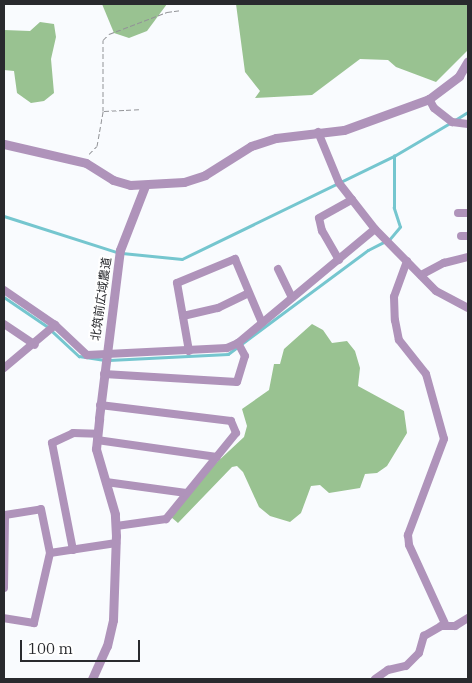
<!DOCTYPE html>
<meta charset="utf-8">
<style>
body{margin:0}
#map{position:relative;width:472px;height:683px;overflow:hidden;background:#f9fbfe;font-family:"IBM Plex Serif","Noto Sans JP",serif}
div>[style]{position:absolute}
[style*='--x']{left:calc(var(--x)*1px);top:calc(var(--y)*1px);width:calc(var(--w)*1px);rotate:calc(var(--a)*1deg)}
.forest>*{inset:0;background:#99c291}
.stream>*{height:2.5px;margin:-1.25px;padding:0 1.25px;transform-origin:1.25px;border-radius:1.25px;background:#75c6cf}
.path>*{height:1px;margin-top:-0.5px;transform-origin:0;background:repeating-linear-gradient(90deg,#929397 0 5px,transparent 0 7.5px)}
.minor>*{height:8px;margin:-4px;padding:0 4px;transform-origin:4px;border-radius:4px;background:#af93ba}
.tertiary>*{height:9px;margin:-4.5px;padding:0 4.5px;transform-origin:4.5px;border-radius:4.5px;background:#af93ba}
span{translate:-50% -50%;white-space:nowrap;text-align:center;line-height:1.15;-webkit-text-stroke:4px #fff;paint-order:stroke}
.street-label{font-size:12px;color:#292a2e}
.frame{position:absolute;inset:0;border:5px solid #292a2e;pointer-events:none}
.scale{position:absolute;left:20px;top:640px;width:120px;height:22px;box-sizing:border-box;border:2px solid #292a2e;border-top:0;padding-left:6px;font-size:15px;line-height:18px;white-space:nowrap;color:#292a2e;-webkit-text-stroke:4px #fff;paint-order:stroke}
</style>
<div id="map">
<div class="forest">
<i style="clip-path:polygon(102px 4px,167px 4px,147px 31px,129px 38px,114px 33px)"></i>
<i style="clip-path:polygon(236px 4px,468px 4px,468px 50px,436px 82px,396px 67px,388px 60px,360px 59px,312px 95px,255px 98px,260px 91px,245px 72px)"></i>
<i style="clip-path:polygon(40px 22px,54px 24px,56px 37px,51px 59px,54px 93px,44px 101px,31px 103px,17px 93px,14px 71px,4px 70px,4px 30px,30px 31px)"></i>
<i style="clip-path:polygon(312px 324px,323px 330px,332px 343px,347px 341px,355px 351px,360px 368px,358px 386px,404px 411px,407px 433px,387px 466px,377px 473px,365px 474px,360px 488px,329px 493px,320px 485px,311px 486px,301px 513px,290px 522px,270px 516px,259px 507px,243px 472px,237px 466px,232px 467px,178px 523px,171px 517px,215px 464px,244px 437px,247px 426px,242px 409px,269px 390px,274px 364px,280px 364px,284px 349px)"></i>
</div>
<div class="stream">
<i style="--x:455;--y:120;--w:15;--a:-32"></i>
<i style="--x:4;--y:216;--w:119;--a:17.7"></i>
<i style="--x:389;--y:240;--w:17;--a:-50"></i>
<i style="--x:400;--y:227;--w:20;--a:-108"></i>
<i style="--x:394;--y:208;--w:52;--a:-90"></i>
<i style="--x:394;--y:156;--w:65;--a:-30.5"></i>
<i style="--x:122;--y:253;--w:60;--a:5.7"></i>
<i style="--x:182;--y:259;--w:236;--a:-25.9"></i>
<i style="--x:4;--y:297;--w:53;--a:34.3"></i>
<i style="--x:52;--y:331;--w:37;--a:43"></i>
<i style="--x:79;--y:356;--w:24;--a:9"></i>
<i style="--x:109;--y:360;--w:119;--a:-2.9"></i>
<i style="--x:228;--y:354;--w:174;--a:-36.6"></i>
<i style="--x:368;--y:250;--w:18;--a:-27"></i>
</div>
<div class="path">
<i style="--x:104;--y:111;--w:35;--a:-3"></i>
<i style="--x:89;--y:154;--w:11;--a:-45"></i>
<i style="--x:97;--y:146;--w:36;--a:-80"></i>
<i style="--x:103;--y:111;--w:71;--a:-90"></i>
<i style="--x:103;--y:40;--w:8;--a:-45"></i>
<i style="--x:109;--y:34;--w:62;--a:-20.8"></i>
<i style="--x:167;--y:12;--w:15;--a:-8"></i>
</div>
<div class="minor">
<i style="--x:429;--y:99;--w:10;--a:61"></i>
<i style="--x:434;--y:108;--w:23;--a:38"></i>
<i style="--x:452;--y:122;--w:16;--a:7"></i>
<i style="--x:318;--y:132;--w:55;--a:67.6"></i>
<i style="--x:339;--y:183;--w:58;--a:52"></i>
<i style="--x:375;--y:229;--w:87;--a:45.5"></i>
<i style="--x:436;--y:291;--w:36;--a:28"></i>
<i style="--x:458;--y:213;--w:10;--a:0"></i>
<i style="--x:461;--y:236;--w:7;--a:0"></i>
<i style="--x:339;--y:260;--w:34;--a:-120"></i>
<i style="--x:322;--y:231;--w:13;--a:-103"></i>
<i style="--x:319;--y:218;--w:38;--a:-29"></i>
<i style="--x:407;--y:261;--w:38;--a:110"></i>
<i style="--x:394;--y:297;--w:23;--a:88"></i>
<i style="--x:395;--y:320;--w:20;--a:79"></i>
<i style="--x:399;--y:340;--w:43;--a:51.5"></i>
<i style="--x:426;--y:374;--w:67;--a:74.5"></i>
<i style="--x:444;--y:439;--w:103;--a:110.6"></i>
<i style="--x:408;--y:535;--w:10;--a:84"></i>
<i style="--x:409;--y:545;--w:89;--a:65.4"></i>
<i style="--x:278;--y:269;--w:32;--a:64"></i>
<i style="--x:421;--y:275;--w:26;--a:-28"></i>
<i style="--x:444;--y:263;--w:25;--a:-14"></i>
<i style="--x:4;--y:290;--w:62;--a:34.5"></i>
<i style="--x:55;--y:325;--w:44;--a:43.2"></i>
<i style="--x:87;--y:355;--w:140;--a:-2.9"></i>
<i style="--x:227;--y:348;--w:12;--a:-24"></i>
<i style="--x:238;--y:343;--w:178;--a:-39.8"></i>
<i style="--x:183;--y:316;--w:36;--a:-13"></i>
<i style="--x:218;--y:308;--w:34;--a:-26"></i>
<i style="--x:4;--y:324;--w:37;--a:34"></i>
<i style="--x:189;--y:351;--w:69;--a:-100"></i>
<i style="--x:177;--y:283;--w:63;--a:-22.5"></i>
<i style="--x:235;--y:259;--w:69;--a:67.1"></i>
<i style="--x:4;--y:368;--w:67;--a:-40.1"></i>
<i style="--x:104;--y:374;--w:133;--a:3.4"></i>
<i style="--x:237;--y:382;--w:27;--a:-73"></i>
<i style="--x:245;--y:356;--w:15;--a:-118"></i>
<i style="--x:100;--y:405;--w:132;--a:7"></i>
<i style="--x:231;--y:421;--w:13;--a:67"></i>
<i style="--x:236;--y:433;--w:111;--a:129.1"></i>
<i style="--x:166;--y:519;--w:50;--a:172"></i>
<i style="--x:97;--y:440;--w:121;--a:8.1"></i>
<i style="--x:106;--y:482;--w:81;--a:7.8"></i>
<i style="--x:73;--y:550;--w:109;--a:-101.1"></i>
<i style="--x:52;--y:443;--w:23;--a:-25"></i>
<i style="--x:73;--y:433;--w:24;--a:2"></i>
<i style="--x:50;--y:553;--w:67;--a:-8.6"></i>
<i style="--x:4;--y:588;--w:73;--a:-89.2"></i>
<i style="--x:5;--y:515;--w:36;--a:-9"></i>
<i style="--x:41;--y:509;--w:45;--a:78.4"></i>
<i style="--x:50;--y:553;--w:72;--a:102.9"></i>
<i style="--x:34;--y:623;--w:30;--a:-171"></i>
<i style="--x:375;--y:679;--w:16;--a:-35"></i>
<i style="--x:388;--y:670;--w:18;--a:-13"></i>
<i style="--x:406;--y:666;--w:18;--a:-45"></i>
<i style="--x:419;--y:653;--w:18;--a:-74"></i>
<i style="--x:424;--y:636;--w:20;--a:-30"></i>
<i style="--x:441;--y:626;--w:14;--a:0"></i>
<i style="--x:455;--y:626;--w:15;--a:-32"></i>
</div>
<div class="tertiary">
<i style="--x:4;--y:144;--w:84;--a:13"></i>
<i style="--x:86;--y:163;--w:32;--a:32"></i>
<i style="--x:113;--y:180;--w:18;--a:16"></i>
<i style="--x:130;--y:185;--w:54;--a:-3.2"></i>
<i style="--x:184;--y:182;--w:22;--a:-18"></i>
<i style="--x:205;--y:175;--w:54;--a:-32.2"></i>
<i style="--x:251;--y:146;--w:26;--a:-18"></i>
<i style="--x:276;--y:138;--w:68;--a:-6.7"></i>
<i style="--x:344;--y:130;--w:90;--a:-20"></i>
<i style="--x:429;--y:99;--w:38;--a:-37"></i>
<i style="--x:459;--y:76;--w:17;--a:-59"></i>
<i style="--x:92;--y:679;--w:36;--a:-66"></i>
<i style="--x:107;--y:646;--w:27;--a:-77"></i>
<i style="--x:113;--y:620;--w:84;--a:-88"></i>
<i style="--x:116;--y:536;--w:22;--a:-93"></i>
<i style="--x:115;--y:514;--w:68;--a:-106.3"></i>
<i style="--x:96;--y:449;--w:31;--a:-84"></i>
<i style="--x:99;--y:418;--w:169;--a:-82.9"></i>
<i style="--x:120;--y:250;--w:69;--a:-68.7"></i>
</div>
<div class="street-label">
<span style="left:101px;top:299px;rotate:-82deg">北筑前広域農道</span>
</div>
<div class="frame"></div>
<div class="scale">100 m</div>
</div>
